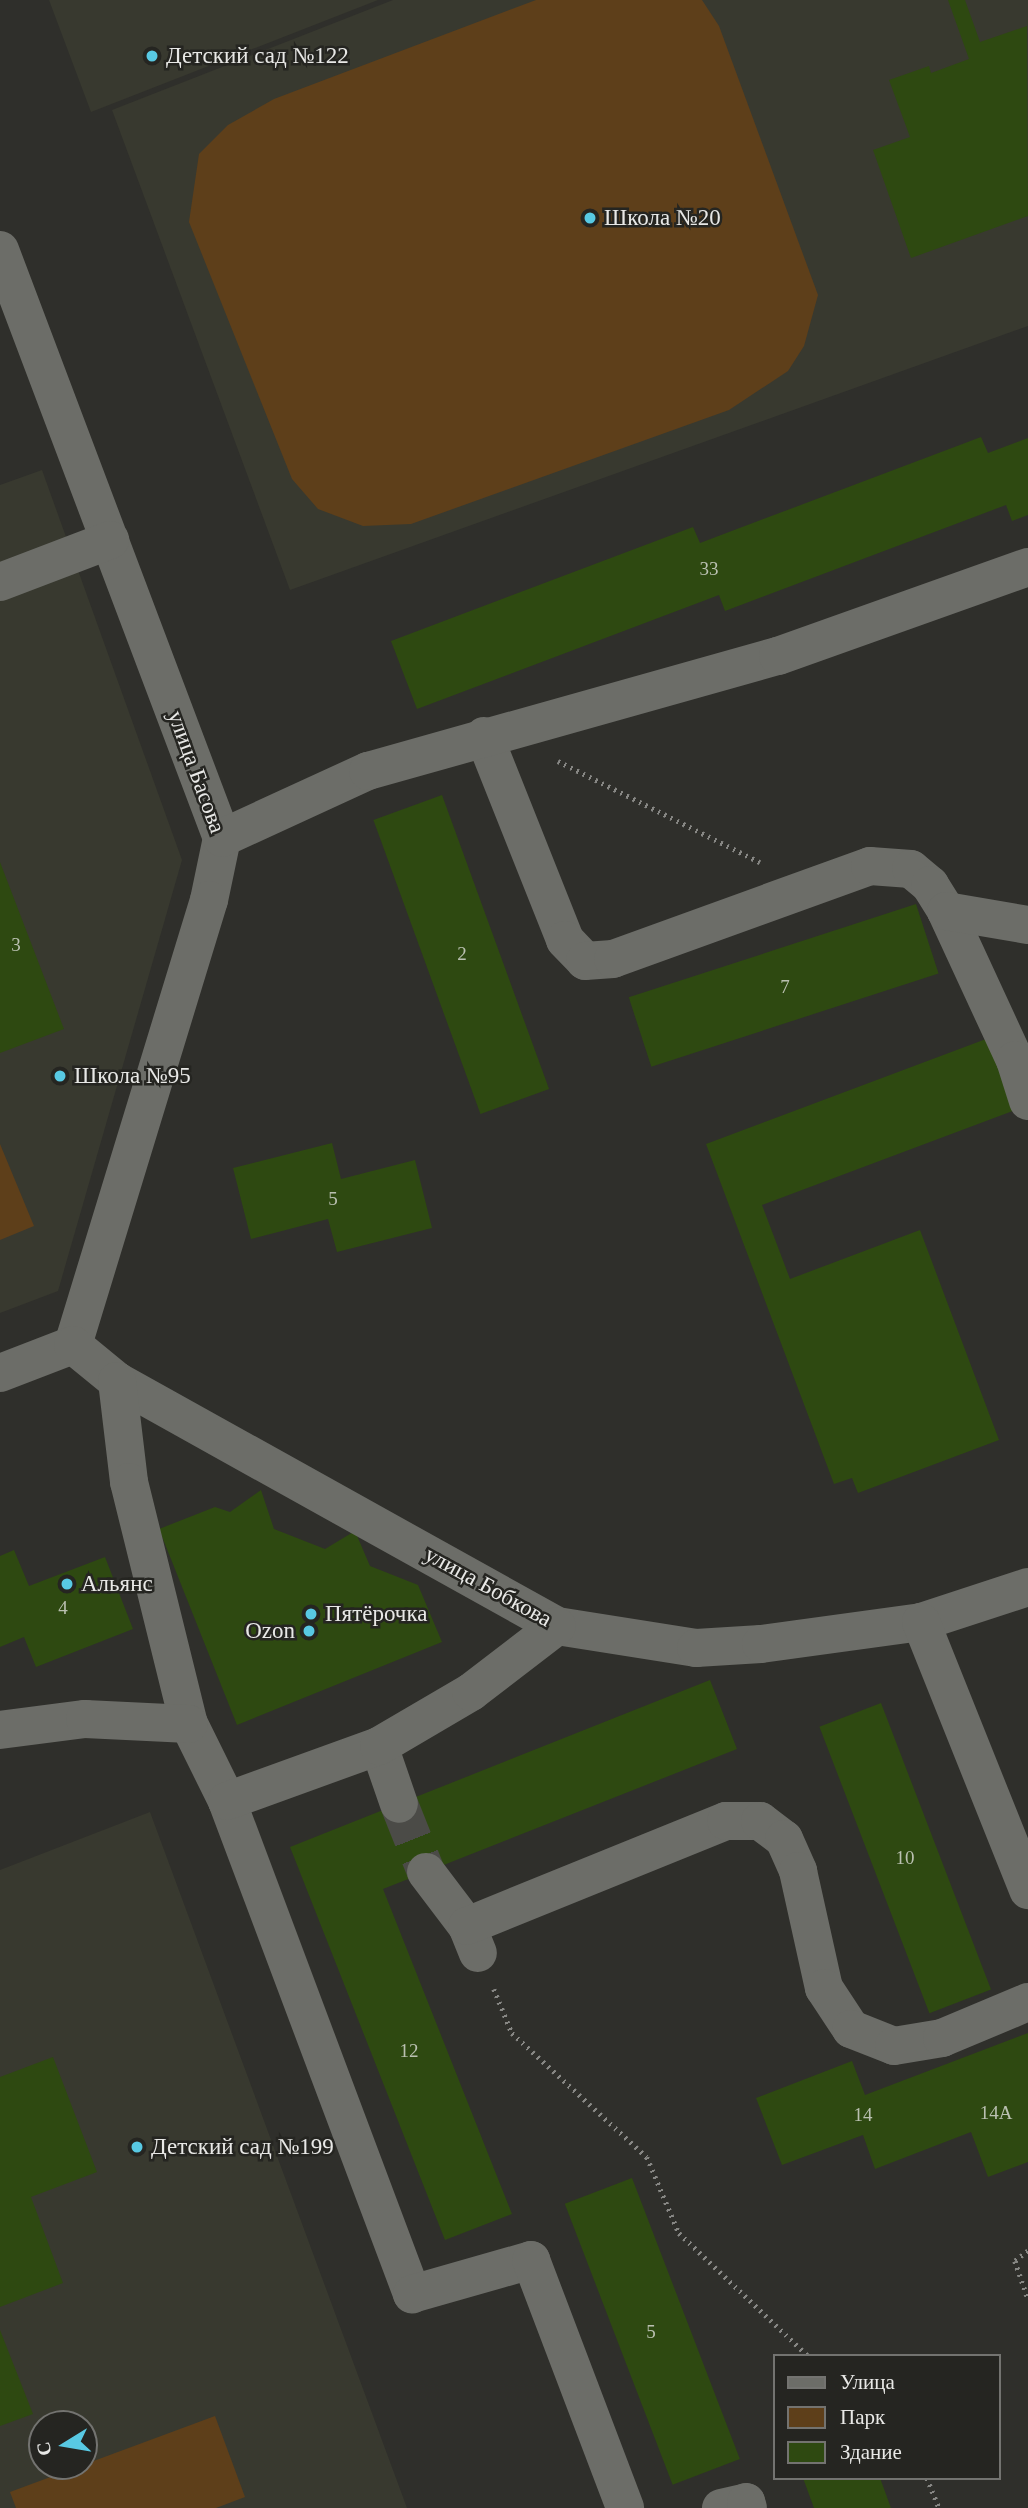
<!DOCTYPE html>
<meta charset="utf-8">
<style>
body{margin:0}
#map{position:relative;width:1028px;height:2508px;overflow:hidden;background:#2f2f2b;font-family:"Times New Roman",serif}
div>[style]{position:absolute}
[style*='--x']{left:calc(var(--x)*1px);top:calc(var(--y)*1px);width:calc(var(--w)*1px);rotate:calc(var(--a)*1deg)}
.built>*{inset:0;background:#38392f}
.green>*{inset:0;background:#5e3f1a}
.building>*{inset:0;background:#2e4911;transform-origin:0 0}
.minor-tunnel>*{height:38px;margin-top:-19px;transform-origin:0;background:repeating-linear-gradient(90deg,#4b4b47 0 38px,transparent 0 57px)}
.path>*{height:4.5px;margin-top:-2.25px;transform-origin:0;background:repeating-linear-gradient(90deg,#878784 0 2px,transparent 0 7px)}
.minor>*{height:38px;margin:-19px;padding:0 19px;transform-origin:19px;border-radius:19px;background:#6c6d68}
.dots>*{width:19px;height:19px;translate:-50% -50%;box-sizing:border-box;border:4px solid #252521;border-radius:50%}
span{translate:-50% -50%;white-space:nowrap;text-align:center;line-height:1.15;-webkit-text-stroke:5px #252521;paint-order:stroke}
.number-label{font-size:19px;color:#bac0b1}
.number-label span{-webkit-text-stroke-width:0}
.poi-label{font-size:23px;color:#e8e8e6}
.left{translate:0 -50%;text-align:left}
.right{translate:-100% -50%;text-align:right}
.street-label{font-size:23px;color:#e8e8e6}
.legend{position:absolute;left:773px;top:2354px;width:228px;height:126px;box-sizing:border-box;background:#252521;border:2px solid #737370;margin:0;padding:9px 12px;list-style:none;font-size:21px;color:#e8e8e6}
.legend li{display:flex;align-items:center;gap:14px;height:35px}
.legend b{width:35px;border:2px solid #737370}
.north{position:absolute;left:28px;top:2410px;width:70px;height:70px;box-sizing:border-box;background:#252521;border:2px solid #737370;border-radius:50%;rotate:259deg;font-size:19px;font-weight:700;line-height:28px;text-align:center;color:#e8e8e6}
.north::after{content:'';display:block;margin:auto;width:24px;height:32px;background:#58c9e3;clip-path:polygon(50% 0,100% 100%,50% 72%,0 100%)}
</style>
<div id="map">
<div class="built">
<i style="clip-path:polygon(49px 0,378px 0,91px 112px)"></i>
<i style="clip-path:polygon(393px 0,1028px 0,1028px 326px,290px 590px,112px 110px)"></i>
<i style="clip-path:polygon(42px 470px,182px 860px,58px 1291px,0 1313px,0 485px)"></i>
<i style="clip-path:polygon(evenodd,150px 1812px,407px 2508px,0 2508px,0 1870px,150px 1812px,42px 2424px,84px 2424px,84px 2466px,42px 2466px,42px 2424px)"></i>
</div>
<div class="green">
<i style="clip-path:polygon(536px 0,702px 0,719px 26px,818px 295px,804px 346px,788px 371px,729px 410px,411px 524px,363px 526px,318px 509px,292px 479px,189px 222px,199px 154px,228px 125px,274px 99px)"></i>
<i style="clip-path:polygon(0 1144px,34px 1226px,0 1240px)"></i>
<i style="clip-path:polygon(215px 2416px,245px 2497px,216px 2508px,16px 2508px,10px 2492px)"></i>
</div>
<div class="building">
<i style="clip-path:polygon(948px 0,965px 0,980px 42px,1027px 26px,1028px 216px,911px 258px,873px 150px,910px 137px,889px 80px,929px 66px,931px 73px,969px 59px)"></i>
<i style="clip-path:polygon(981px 437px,988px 453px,1028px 438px,1028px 515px,1012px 521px,1006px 505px,725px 611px,719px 595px,417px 709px,391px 641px,693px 527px,700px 543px)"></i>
<i style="left:442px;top:795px;width:313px;height:73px;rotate:70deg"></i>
<i style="clip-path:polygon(0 862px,64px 1029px,0 1053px)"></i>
<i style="left:916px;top:904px;width:73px;height:302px;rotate:72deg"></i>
<i style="clip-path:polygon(994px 1036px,1021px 1108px,762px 1205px,790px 1279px,920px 1230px,999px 1440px,858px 1493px,852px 1478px,834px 1484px,706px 1144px)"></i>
<i style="clip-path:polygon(332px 1143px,341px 1179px,415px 1160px,432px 1228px,337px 1252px,328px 1219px,251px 1239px,233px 1168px)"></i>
<i style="clip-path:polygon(261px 1490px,274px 1529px,325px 1549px,355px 1531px,370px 1566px,418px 1585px,442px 1642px,237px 1725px,159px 1529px,215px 1507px,230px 1512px)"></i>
<i style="clip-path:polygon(14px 1550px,29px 1586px,105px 1557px,133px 1629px,36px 1667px,24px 1637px,0 1647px,0 1556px)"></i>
<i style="clip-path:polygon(710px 1680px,737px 1749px,383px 1889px,512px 2214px,445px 2240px,290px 1847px)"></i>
<i style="left:881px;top:1703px;width:307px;height:66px;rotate:69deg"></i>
<i style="clip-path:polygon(1028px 2033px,1028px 2162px,988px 2177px,971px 2132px,875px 2169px,863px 2135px,782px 2165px,756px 2098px,852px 2061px,865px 2095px)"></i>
<i style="clip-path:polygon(53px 2057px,97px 2172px,31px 2197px,63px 2283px,0 2307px,0 2077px)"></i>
<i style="left:632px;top:2178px;width:301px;height:72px;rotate:69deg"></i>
<i style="clip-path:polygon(0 2330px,33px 2414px,0 2426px)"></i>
<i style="clip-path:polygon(803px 2478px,880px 2478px,891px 2508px,814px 2508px)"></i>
</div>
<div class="minor-tunnel">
<i style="--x:399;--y:1804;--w:73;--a:68.3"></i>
</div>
<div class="path">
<i style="--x:558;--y:761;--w:226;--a:26.6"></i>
<i style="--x:494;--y:1989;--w:48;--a:67.8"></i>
<i style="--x:512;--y:2033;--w:183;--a:42.6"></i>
<i style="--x:647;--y:2157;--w:82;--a:67.2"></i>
<i style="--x:679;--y:2233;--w:178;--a:43.6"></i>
<i style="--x:1028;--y:2251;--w:16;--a:142"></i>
<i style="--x:1015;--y:2261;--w:39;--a:71"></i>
<i style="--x:927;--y:2478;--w:32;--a:68"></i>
</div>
<div class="minor">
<i style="--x:0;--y:250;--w:629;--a:69.32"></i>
<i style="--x:222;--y:838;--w:63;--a:101.8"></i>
<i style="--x:209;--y:900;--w:465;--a:107"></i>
<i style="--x:0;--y:582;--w:118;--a:-20.9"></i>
<i style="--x:484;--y:736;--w:219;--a:68.3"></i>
<i style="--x:565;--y:940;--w:29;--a:46"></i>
<i style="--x:585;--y:961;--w:28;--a:-4"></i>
<i style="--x:613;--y:959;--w:273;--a:-19.9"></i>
<i style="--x:870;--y:866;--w:41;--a:4.2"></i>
<i style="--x:911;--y:869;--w:25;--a:40"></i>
<i style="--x:930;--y:885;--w:31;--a:58"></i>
<i style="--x:946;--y:911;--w:164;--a:65.2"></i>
<i style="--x:1015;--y:1060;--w:43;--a:72.4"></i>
<i style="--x:222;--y:838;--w:161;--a:-24.7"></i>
<i style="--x:368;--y:771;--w:426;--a:-15.7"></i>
<i style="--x:778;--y:656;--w:265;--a:-19.6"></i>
<i style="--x:946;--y:911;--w:83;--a:9.7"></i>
<i style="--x:0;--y:1373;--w:78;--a:-21"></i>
<i style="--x:73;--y:1345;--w:57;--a:39.3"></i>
<i style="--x:117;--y:1381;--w:504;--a:29.11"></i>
<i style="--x:557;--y:1626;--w:141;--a:9"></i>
<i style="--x:696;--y:1648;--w:65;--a:-3.5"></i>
<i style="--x:761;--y:1644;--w:162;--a:-7.8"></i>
<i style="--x:921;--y:1622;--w:113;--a:-18.1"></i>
<i style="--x:117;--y:1381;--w:102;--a:83.2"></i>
<i style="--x:129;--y:1482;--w:249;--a:76.1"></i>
<i style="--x:189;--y:1724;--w:86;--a:63.7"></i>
<i style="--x:227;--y:1801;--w:527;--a:69.43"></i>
<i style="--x:412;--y:2294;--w:124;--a:-15.9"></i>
<i style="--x:531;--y:2260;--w:265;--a:69.2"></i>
<i style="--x:921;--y:1622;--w:289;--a:68.2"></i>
<i style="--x:0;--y:1730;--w:86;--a:-7.4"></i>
<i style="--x:85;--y:1719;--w:104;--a:2.8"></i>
<i style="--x:379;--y:1746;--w:61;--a:71"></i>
<i style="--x:227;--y:1801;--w:162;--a:-19.9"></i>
<i style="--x:379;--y:1746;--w:107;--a:-30.4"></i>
<i style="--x:471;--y:1692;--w:108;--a:-37.5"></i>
<i style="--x:426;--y:1872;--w:68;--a:52.8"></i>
<i style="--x:467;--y:1926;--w:29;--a:68"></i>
<i style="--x:467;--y:1926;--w:279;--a:-22.1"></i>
<i style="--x:726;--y:1821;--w:34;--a:0"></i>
<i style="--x:760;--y:1821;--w:30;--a:37"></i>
<i style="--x:784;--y:1839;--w:35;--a:66"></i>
<i style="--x:798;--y:1871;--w:120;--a:77.5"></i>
<i style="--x:824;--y:1988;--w:49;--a:56.6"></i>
<i style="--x:851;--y:2029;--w:46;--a:21.6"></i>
<i style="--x:894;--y:2046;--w:49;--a:-9.5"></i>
<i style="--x:942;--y:2038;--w:93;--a:-22.7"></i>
<i style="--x:721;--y:2508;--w:26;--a:-13"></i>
<i style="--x:746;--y:2502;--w:6;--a:72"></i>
</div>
<div class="dots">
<i style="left:152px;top:56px;background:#58c9e3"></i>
<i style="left:590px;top:218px;background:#58c9e3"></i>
<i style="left:60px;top:1076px;background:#58c9e3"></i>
<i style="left:67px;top:1584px;background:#58c9e3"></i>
<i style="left:311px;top:1614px;background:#58c9e3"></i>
<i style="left:309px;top:1631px;background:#58c9e3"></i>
<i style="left:137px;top:2147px;background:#58c9e3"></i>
</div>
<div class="number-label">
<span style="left:709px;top:569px">33</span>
<span style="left:16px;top:945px">3</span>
<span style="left:462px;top:954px">2</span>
<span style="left:785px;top:987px">7</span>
<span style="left:333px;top:1199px">5</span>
<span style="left:63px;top:1608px">4</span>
<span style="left:905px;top:1858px">10</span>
<span style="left:409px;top:2051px">12</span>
<span style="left:996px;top:2113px">14А</span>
<span style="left:863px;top:2115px">14</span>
<span style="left:651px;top:2332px">5</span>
</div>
<div class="poi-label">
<span class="left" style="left:166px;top:56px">Детский сад №122</span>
<span class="left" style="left:604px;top:218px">Школа №20</span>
<span class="left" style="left:74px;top:1076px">Школа №95</span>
<span class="left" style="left:81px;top:1584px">Альянс</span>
<span class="left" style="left:325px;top:1614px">Пятёрочка</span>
<span class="right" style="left:295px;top:1631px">Ozon</span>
<span class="left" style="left:151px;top:2147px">Детский сад №199</span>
</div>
<div class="street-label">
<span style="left:196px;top:772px;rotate:70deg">улица Басова</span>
<span style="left:488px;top:1587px;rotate:29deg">улица Бобкова</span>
</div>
<ul class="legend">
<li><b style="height:9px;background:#6c6d68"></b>Улица</li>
<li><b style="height:19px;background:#5e3f1a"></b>Парк</li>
<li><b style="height:19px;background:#2e4911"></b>Здание</li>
</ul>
<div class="north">С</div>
</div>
